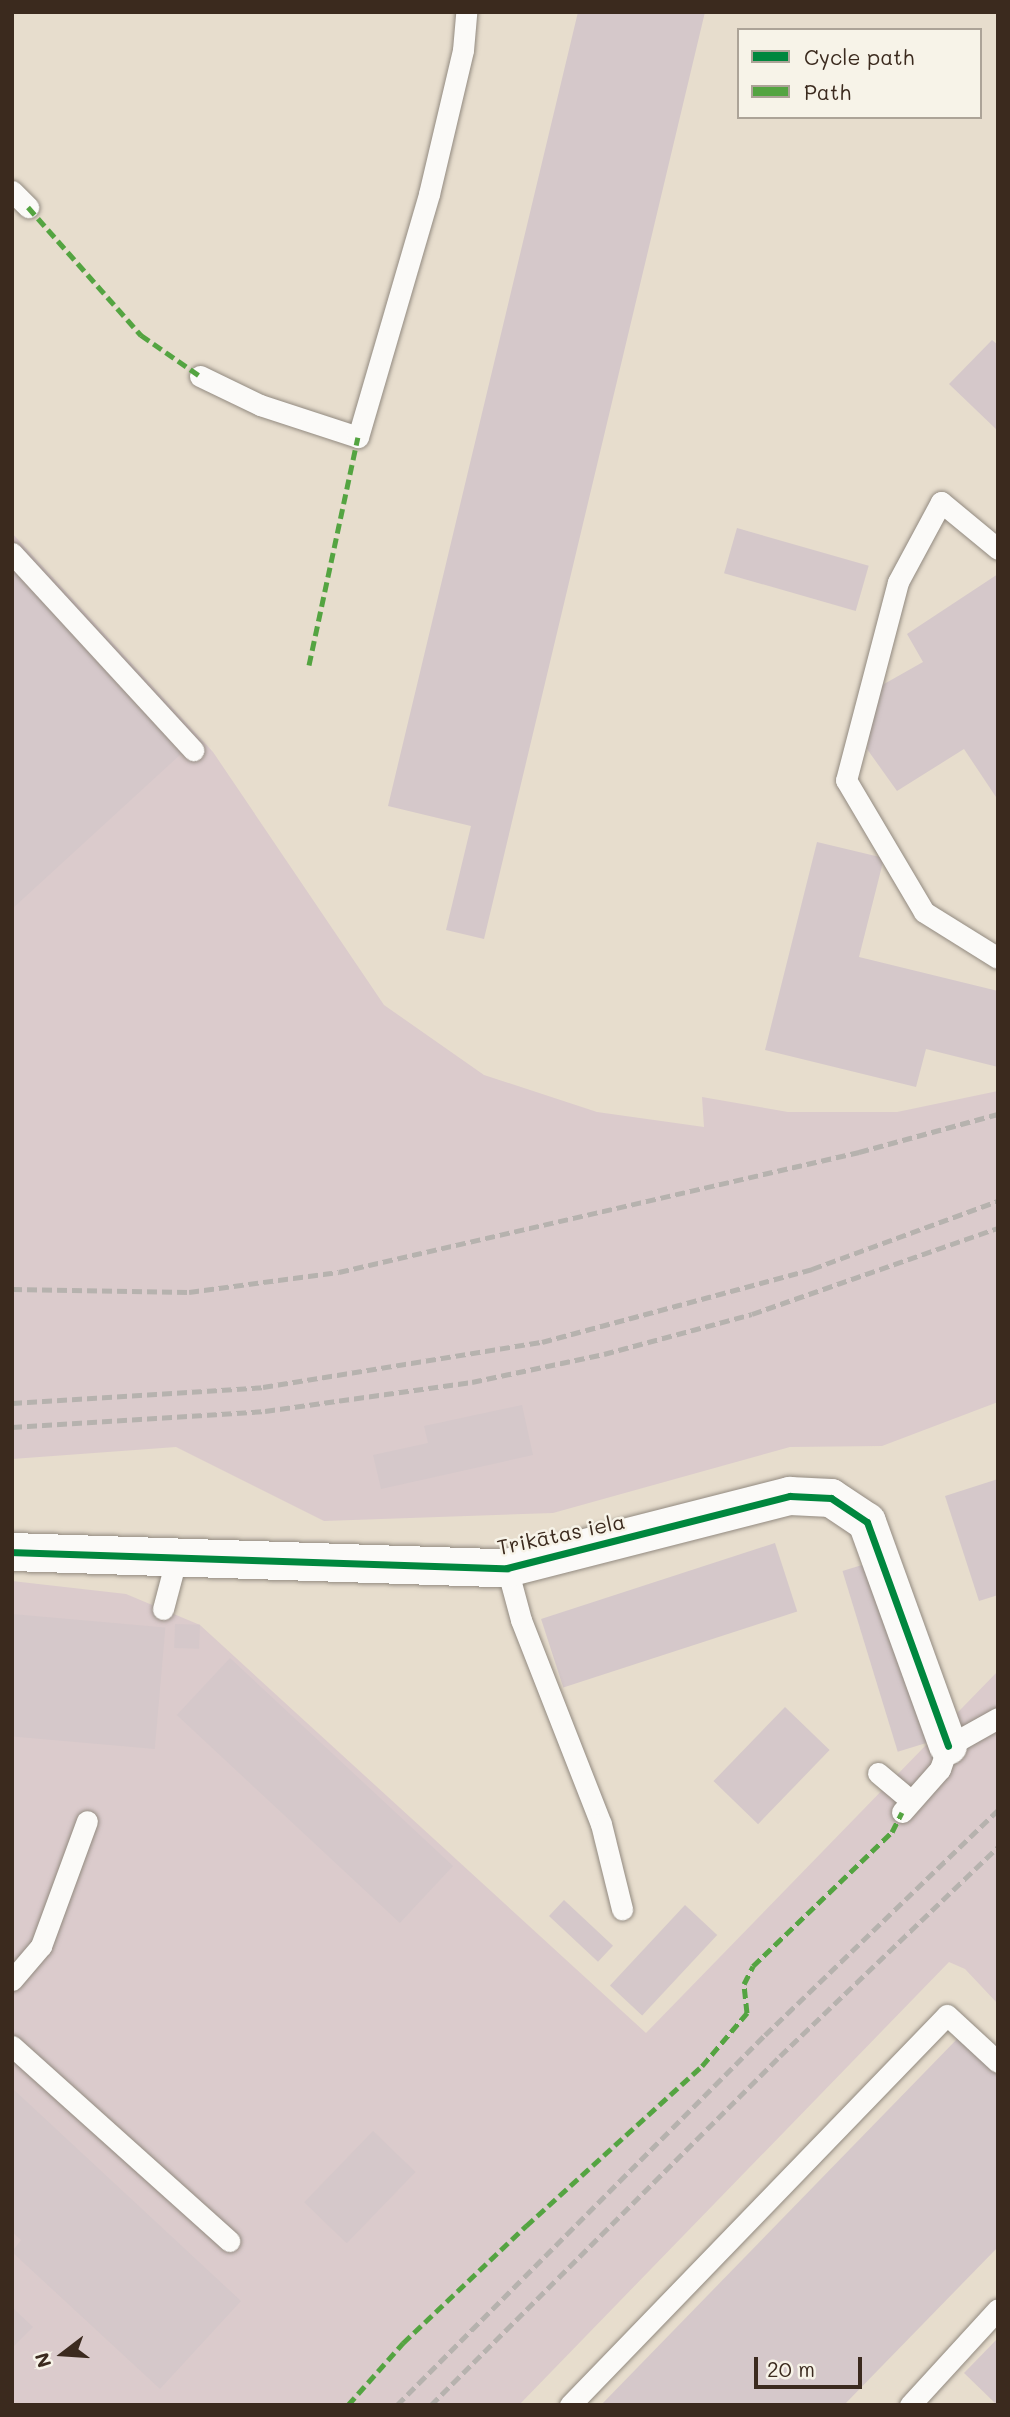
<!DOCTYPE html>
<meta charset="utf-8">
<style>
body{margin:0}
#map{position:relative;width:1010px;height:2417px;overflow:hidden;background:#e7ddcd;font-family:Mali,sans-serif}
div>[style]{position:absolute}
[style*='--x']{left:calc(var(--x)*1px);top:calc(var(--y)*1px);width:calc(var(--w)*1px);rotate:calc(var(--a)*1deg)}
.industrial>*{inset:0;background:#dbcbcc}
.building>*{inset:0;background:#d5c8ca;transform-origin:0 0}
.roads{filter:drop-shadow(0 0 2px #928a80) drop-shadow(0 0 2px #928a80)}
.lane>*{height:21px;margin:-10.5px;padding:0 10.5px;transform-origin:10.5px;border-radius:10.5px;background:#fbfaf8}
.street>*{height:38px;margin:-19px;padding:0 19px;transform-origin:19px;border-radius:19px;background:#fbfaf8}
.rail>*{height:5px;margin-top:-2.5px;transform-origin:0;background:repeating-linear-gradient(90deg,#b6b2ae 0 10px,transparent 0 15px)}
.quiet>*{height:5px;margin-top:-2.5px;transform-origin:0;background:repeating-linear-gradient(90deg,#54a441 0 10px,transparent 0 15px)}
.cycleway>*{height:7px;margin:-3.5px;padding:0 3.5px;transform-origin:3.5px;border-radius:3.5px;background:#00873e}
span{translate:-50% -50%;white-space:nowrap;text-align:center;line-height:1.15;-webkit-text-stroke:5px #f7f3e8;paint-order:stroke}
.street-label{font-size:21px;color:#3b2a1e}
.frame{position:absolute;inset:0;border:14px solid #3b2a1e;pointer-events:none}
.legend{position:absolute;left:737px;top:28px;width:245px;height:91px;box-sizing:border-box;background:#f7f3e8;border:2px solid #aca397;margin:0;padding:9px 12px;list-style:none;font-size:21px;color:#3b2a1e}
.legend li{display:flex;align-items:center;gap:14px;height:35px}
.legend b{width:35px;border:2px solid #aca397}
.north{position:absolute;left:28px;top:2319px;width:70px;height:70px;-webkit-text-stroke:5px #f7f3e8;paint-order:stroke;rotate:253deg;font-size:19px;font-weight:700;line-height:28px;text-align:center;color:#3b2a1e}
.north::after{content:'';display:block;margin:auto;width:24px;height:32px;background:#3b2a1e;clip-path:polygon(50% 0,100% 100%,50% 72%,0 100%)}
.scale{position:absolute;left:754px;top:2357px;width:108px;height:32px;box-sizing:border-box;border:4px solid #3b2a1e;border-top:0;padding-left:9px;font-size:21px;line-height:24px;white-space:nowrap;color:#3b2a1e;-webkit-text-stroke:5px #f7f3e8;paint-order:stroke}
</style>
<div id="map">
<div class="industrial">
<i style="clip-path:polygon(12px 533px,213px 752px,384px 1005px,484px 1075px,597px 1112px,704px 1127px,702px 1097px,788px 1112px,897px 1112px,998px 1091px,998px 1402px,882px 1446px,790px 1447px,553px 1513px,324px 1521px,176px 1447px,12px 1459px)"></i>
<i style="clip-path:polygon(12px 1581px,126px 1594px,200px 1625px,646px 2033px,998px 1671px,998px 2004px,965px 1969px,949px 1962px,519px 2405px,12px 2405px)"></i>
</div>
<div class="building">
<i style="clip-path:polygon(578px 12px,705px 12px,484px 939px,446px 930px,471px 826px,388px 806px)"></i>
<i style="clip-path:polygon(992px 340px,998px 345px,998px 431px,949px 384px)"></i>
<i style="left:737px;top:528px;width:137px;height:47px;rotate:16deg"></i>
<i style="clip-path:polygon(12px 570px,181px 754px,12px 909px)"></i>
<i style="clip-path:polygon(998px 574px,998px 800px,964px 749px,897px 791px,867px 749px,877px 688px,923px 662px,907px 634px)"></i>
<i style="clip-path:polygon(817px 842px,884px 858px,859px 957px,998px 991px,998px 1067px,926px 1049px,916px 1087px,765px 1050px)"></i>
<i style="clip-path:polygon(522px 1405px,533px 1455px,381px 1489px,373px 1455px,428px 1443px,424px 1426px)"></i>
<i style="clip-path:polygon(998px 1479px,998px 1595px,979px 1601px,945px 1496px)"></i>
<i style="left:775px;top:1543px;width:72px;height:246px;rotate:72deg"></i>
<i style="left:875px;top:1561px;width:189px;height:34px;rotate:73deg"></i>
<i style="left:12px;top:1614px;width:154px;height:122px;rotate:5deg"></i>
<i style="left:175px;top:1624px;width:25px;height:24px;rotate:2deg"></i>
<i style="left:230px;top:1658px;width:305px;height:78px;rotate:43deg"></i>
<i style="left:785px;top:1707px;width:62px;height:103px;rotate:44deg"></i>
<i style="left:564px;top:1900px;width:67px;height:22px;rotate:43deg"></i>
<i style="left:685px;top:1905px;width:44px;height:110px;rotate:43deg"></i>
<i style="clip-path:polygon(958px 2038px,998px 2076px,998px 2247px,844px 2405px,601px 2405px)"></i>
<i style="clip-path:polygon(12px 2088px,241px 2301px,160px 2389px,12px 2252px,21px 2240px,12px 2232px)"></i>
<i style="left:373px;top:2131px;width:59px;height:99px;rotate:44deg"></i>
<i style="clip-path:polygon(12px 2307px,33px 2327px,12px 2348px)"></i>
<i style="clip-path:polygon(998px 2338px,998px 2405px,997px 2405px,964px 2373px)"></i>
</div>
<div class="roads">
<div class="lane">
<i style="--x:12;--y:191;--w:23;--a:45"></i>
<i style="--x:200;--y:376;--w:67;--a:25.8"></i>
<i style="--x:260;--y:405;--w:103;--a:18.1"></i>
<i style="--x:358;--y:437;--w:253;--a:-73.7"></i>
<i style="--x:429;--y:194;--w:148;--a:-76.7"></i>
<i style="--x:463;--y:50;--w:38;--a:-85"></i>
<i style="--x:998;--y:549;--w:74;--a:-140.5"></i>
<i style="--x:941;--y:502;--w:91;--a:118.3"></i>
<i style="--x:898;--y:582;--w:205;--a:104.7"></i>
<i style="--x:846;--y:780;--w:153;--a:59.4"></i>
<i style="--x:924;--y:912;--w:87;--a:31.9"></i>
<i style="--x:12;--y:553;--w:268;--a:47.4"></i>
<i style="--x:507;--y:1568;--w:54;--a:74.9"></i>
<i style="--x:521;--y:1620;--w:219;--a:68.6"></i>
<i style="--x:601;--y:1824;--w:88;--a:76.1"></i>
<i style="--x:163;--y:1609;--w:55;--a:-75.2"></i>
<i style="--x:878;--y:1773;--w:40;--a:40"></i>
<i style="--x:902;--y:1812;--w:57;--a:-48.5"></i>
<i style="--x:940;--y:1769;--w:24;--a:-71"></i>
<i style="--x:948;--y:1746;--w:57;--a:-29.2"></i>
<i style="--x:12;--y:1980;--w:45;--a:-49.5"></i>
<i style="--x:41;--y:1946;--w:133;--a:-69.8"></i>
<i style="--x:12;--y:2046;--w:292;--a:41.9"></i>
<i style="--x:570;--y:2405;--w:542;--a:-45.97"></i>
<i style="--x:947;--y:2015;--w:69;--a:42.7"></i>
<i style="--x:910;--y:2405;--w:130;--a:-47.5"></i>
</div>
<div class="street">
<i style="--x:12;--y:1552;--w:495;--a:1.9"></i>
<i style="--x:507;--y:1568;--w:292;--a:-14.3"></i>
<i style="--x:790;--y:1496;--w:41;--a:2.8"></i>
<i style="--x:831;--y:1498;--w:43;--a:33.7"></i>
<i style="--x:867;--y:1522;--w:238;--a:70.1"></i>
</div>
</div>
<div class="rail">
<i style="--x:12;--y:1289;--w:177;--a:1"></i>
<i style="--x:189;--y:1292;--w:151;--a:-7.6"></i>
<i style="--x:339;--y:1272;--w:534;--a:-12.99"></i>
<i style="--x:859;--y:1152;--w:144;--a:-15.3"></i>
<i style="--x:12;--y:1403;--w:252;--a:-3.6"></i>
<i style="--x:263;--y:1387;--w:283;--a:-9.2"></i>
<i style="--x:542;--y:1342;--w:280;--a:-15.1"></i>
<i style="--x:812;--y:1269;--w:198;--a:-20.1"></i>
<i style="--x:12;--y:1427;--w:254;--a:-3.6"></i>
<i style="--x:265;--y:1411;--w:209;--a:-8"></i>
<i style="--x:472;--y:1382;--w:135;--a:-12"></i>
<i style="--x:604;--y:1354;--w:153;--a:-15.1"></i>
<i style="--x:752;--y:1314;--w:261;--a:-19.3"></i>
<i style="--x:397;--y:2405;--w:522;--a:-45.16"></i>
<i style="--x:765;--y:2035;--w:324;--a:-44"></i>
<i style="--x:431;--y:2405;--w:494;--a:-45"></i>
<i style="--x:780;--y:2056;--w:302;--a:-43.8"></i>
</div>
<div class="quiet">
<i style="--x:28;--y:207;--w:171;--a:48.6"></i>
<i style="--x:141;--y:335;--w:72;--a:34.8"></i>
<i style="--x:309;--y:665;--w:233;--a:-77.9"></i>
<i style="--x:348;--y:2405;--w:83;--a:-48.4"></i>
<i style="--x:403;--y:2343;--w:170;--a:-43.6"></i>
<i style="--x:526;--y:2226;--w:238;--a:-42.3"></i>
<i style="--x:702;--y:2066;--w:70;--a:-49.7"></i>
<i style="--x:747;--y:2013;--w:29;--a:-96"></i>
<i style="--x:744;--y:1984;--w:20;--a:-63"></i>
<i style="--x:753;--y:1966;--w:193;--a:-44"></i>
<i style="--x:892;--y:1832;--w:22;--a:-63"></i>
</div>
<div class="cycleway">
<i style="--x:12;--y:1552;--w:495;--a:1.9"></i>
<i style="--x:507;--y:1568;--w:292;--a:-14.3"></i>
<i style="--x:790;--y:1496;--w:41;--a:2.8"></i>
<i style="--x:831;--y:1498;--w:43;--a:33.7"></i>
<i style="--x:867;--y:1522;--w:238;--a:70.1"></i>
</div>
<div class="street-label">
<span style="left:561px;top:1534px;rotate:-12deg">Trikātas iela</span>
</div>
<div class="frame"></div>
<ul class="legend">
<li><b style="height:9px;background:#00873e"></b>Cycle path</li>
<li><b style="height:9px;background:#54a441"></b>Path</li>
</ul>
<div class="north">N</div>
<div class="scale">20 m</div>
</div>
